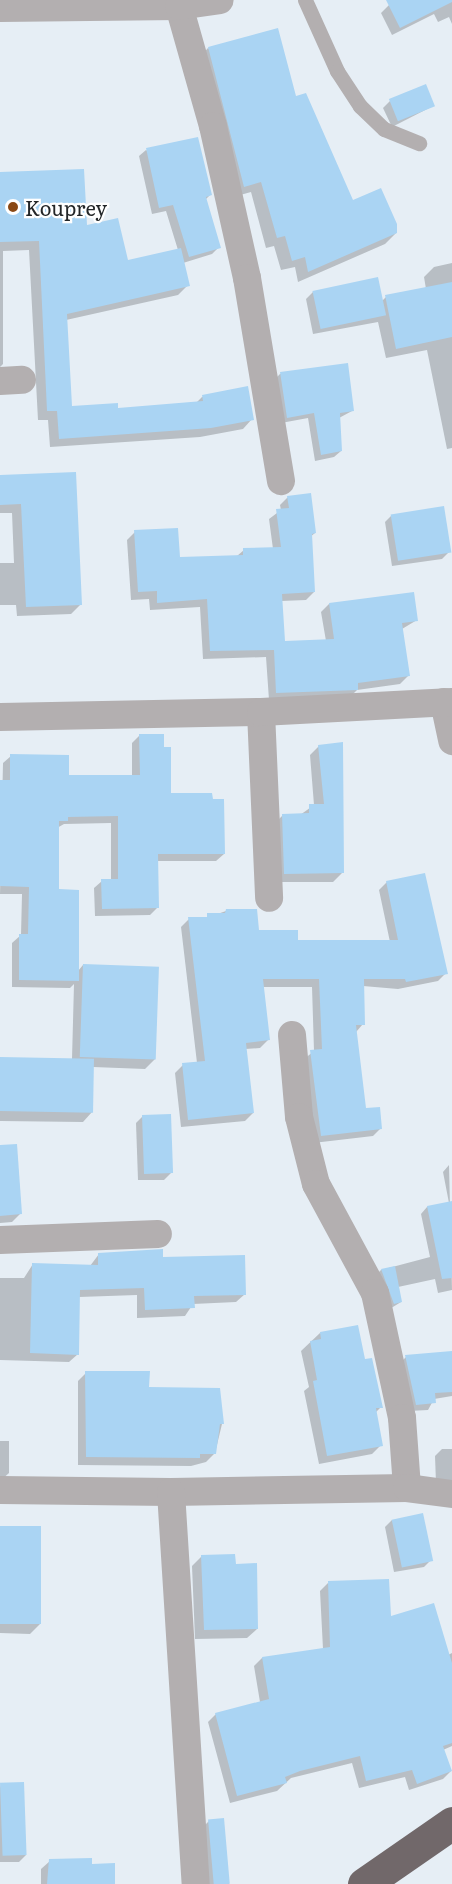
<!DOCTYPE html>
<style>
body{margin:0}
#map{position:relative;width:452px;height:1884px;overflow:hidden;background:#e6eef5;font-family:Literata,serif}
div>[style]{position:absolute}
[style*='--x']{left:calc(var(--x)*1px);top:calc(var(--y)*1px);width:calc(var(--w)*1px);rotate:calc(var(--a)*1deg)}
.shadow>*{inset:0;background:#0003}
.building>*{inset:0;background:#aad4f3;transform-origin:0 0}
.lane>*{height:15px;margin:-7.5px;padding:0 7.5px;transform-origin:7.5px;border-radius:7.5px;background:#b3afb0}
.street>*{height:28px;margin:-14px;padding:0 14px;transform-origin:14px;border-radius:14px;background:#b3afb0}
.highway>*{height:33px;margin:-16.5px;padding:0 16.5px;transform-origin:16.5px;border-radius:16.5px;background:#71686a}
.dots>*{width:16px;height:16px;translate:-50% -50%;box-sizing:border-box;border:3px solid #fff;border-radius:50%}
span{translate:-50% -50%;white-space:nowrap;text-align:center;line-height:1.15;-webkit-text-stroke:4.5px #fff;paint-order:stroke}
.poi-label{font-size:20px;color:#232628}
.left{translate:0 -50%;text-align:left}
</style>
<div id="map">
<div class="shadow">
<i style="clip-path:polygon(394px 0,452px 0,452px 24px,449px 17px,438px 22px,434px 14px,392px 35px,381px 13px)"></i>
<i style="clip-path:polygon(208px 48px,295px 98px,352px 202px,396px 233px,385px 244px,298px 282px,295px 267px,281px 270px,274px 246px,266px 248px,251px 192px,233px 197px,198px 59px)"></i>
<i style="clip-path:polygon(390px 101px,433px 106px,392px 127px,383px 108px)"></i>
<i style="clip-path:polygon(146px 150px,210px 195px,205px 200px,219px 247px,212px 254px,183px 263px,188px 285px,178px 295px,66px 320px,71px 408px,117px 410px,196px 403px,202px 397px,247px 388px,252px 419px,243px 429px,200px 437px,50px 447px,48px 420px,38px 420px,29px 250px,3px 251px,3px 364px,0 367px,0 173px,85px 227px,127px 262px,178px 250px,166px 211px,152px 214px,139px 156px)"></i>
<i style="clip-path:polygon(452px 263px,452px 448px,447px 449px,427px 350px,386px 358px,378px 322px,313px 334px,306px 299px,313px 292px,382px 301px,386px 297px,426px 289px,424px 277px,434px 267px)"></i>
<i style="clip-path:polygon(347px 365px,352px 411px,339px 418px,341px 451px,334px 457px,315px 461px,308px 418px,281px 423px,274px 380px,280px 374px)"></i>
<i style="clip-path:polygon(75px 473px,81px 604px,71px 614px,17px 616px,16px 605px,0 605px,0 563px,14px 563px,12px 513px,0 513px,0 476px)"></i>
<i style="clip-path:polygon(288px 497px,315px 533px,310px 537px,314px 592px,306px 600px,281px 601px,284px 643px,326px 641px,321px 612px,329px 604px,417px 620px,402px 629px,408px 676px,400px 684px,357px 690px,349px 698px,269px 700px,266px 657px,203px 659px,200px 607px,150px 610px,149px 599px,131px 600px,127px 540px,135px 532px,178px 558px,237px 556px,244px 550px,273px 549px,269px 519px,281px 510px,280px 505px)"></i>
<i style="clip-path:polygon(392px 515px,449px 552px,442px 559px,392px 566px,385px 522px)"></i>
<i style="clip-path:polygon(140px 735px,170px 795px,224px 854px,216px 861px,156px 861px,157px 908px,150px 915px,95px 916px,94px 888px,102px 881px,111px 881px,111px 823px,64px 824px,57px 828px,57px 891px,78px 971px,83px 965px,155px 1059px,145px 1069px,93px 1067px,92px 1112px,83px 1122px,0 1121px,0 1059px,72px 1059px,74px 984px,70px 988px,12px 987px,12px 943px,21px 935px,22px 894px,0 894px,3px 763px,11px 756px,67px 776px,132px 776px,132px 743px)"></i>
<i style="clip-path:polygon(319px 746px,342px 873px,333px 882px,276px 882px,274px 824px,283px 815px,300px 815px,314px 805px,310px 755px)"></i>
<i style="clip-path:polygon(387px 882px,446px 973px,438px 981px,398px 989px,363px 986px,363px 1024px,356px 1032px,365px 1110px,381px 1128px,373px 1136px,313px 1143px,303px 1060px,314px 1051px,312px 987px,262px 987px,268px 1040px,260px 1048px,245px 1049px,253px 1113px,245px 1121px,181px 1127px,175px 1073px,183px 1065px,197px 1063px,181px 927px,189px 919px,203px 919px,226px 911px,257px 931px,296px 941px,390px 942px,379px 890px)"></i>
<i style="clip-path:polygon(143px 1116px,171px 1173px,164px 1180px,138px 1180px,136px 1123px)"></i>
<i style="clip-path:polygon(449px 1165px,452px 1290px,438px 1293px,435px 1279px,398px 1287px,401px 1302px,388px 1310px,375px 1276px,381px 1270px,430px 1257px,421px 1214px,427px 1207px,449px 1203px,443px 1172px)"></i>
<i style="clip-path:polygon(0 1169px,20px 1214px,12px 1222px,0 1223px)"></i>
<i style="clip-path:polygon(99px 1254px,161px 1258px,245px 1294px,236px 1302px,193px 1304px,185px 1316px,137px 1318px,137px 1295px,79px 1297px,78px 1354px,69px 1362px,0 1360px,0 1278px,24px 1278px,33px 1264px,90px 1266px)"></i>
<i style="clip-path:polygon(320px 1333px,363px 1361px,381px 1407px,375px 1413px,381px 1445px,372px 1454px,319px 1464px,304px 1391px,309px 1387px,301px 1351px)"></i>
<i style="clip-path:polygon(452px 1353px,452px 1396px,434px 1399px,428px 1410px,409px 1411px,399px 1364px,406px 1357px)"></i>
<i style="clip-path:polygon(86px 1373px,148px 1388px,222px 1424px,215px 1453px,206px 1462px,191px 1466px,78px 1465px,78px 1381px)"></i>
<i style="clip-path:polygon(0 1441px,9px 1441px,9px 1473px,0 1481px)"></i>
<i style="clip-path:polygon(442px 1449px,452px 1449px,452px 1488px,436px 1483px,435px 1456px)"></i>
<i style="clip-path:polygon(392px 1520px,431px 1560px,424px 1567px,394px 1572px,385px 1527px)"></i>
<i style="clip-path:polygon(0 1527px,40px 1528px,40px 1624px,30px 1634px,0 1633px)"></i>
<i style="clip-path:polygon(202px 1556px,234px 1565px,257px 1629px,247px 1638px,195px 1639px,192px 1566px)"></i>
<i style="clip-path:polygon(328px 1583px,448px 1655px,452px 1653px,452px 1746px,443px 1750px,451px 1771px,443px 1779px,409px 1790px,405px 1777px,359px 1788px,352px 1763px,291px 1778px,277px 1791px,230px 1803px,208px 1722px,216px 1714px,260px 1702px,254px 1666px,262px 1658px,323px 1649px,320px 1591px)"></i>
<i style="clip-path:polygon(0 1785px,26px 1855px,19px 1862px,0 1862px)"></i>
<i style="clip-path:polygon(209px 1821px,229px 1884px,206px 1884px,202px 1828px)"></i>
<i style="clip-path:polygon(50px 1861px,91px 1865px,114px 1884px,41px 1884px,41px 1869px)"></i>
</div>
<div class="building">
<i style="clip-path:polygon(386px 0,452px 0,452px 2px,400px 28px)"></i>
<i style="clip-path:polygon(278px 28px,296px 96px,306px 93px,353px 200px,381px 188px,397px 224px,397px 233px,308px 272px,305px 257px,292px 261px,285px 236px,277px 238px,261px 182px,244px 187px,208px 47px)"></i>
<i style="left:426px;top:84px;width:24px;height:40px;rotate:68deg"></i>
<i style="clip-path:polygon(198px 137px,212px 195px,206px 197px,221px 248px,189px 257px,173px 205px,159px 208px,146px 148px)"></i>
<i style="clip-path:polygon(84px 169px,87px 225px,118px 218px,128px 260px,181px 248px,190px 286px,67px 314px,72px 406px,118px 403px,118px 408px,203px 401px,202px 395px,248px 386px,254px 420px,211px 428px,59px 439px,57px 411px,47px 411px,39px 241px,0 242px,0 172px)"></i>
<i style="left:378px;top:277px;width:39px;height:67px;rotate:78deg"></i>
<i style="clip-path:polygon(452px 282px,452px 337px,396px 349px,385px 295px)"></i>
<i style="clip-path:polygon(348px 363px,354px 411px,340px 413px,342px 451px,321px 455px,314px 413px,287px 418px,280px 372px)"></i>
<i style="clip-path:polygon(76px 472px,82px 605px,26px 607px,21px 504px,0 505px,0 475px)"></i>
<i style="clip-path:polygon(311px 493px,316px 533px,312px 534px,315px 592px,282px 594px,285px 641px,334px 639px,329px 603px,414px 592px,418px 621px,402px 623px,410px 676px,358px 683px,358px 690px,276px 693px,274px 650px,210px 651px,207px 599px,157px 603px,157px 591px,138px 592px,134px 530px,178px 528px,180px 557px,243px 555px,243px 548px,281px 547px,276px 509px,289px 508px,287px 496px)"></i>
<i style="left:444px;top:506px;width:47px;height:54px;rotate:81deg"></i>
<i style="clip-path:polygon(139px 734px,164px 734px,164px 747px,171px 747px,171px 793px,212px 793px,213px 799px,224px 799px,225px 854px,158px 854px,159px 908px,102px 909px,101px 879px,118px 879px,118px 816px,68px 817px,68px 821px,59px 821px,59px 889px,79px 890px,79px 981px,19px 980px,19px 934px,28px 934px,29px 887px,0 886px,0 780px,10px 780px,10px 754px,69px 755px,69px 775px,140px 775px)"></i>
<i style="clip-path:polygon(343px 742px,344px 873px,284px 874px,282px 814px,309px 813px,309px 804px,324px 804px,318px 745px)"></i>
<i style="clip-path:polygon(425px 873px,448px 974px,406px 982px,405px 979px,364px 979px,365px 1025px,356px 1025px,366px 1108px,380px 1107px,382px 1129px,321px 1136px,310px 1050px,322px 1049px,319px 979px,263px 979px,270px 1040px,246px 1043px,254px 1113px,188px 1120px,182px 1063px,205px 1061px,188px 917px,207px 917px,207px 913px,225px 913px,226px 909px,257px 909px,259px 930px,298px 930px,298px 940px,398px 940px,386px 881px)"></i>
<i style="left:83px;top:964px;width:76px;height:93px;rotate:2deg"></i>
<i style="left:0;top:1057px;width:94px;height:54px;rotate:1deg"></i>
<i style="left:171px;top:1114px;width:59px;height:29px;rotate:88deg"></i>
<i style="clip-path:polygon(17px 1144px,22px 1214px,0 1216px,0 1145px)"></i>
<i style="clip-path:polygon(452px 1201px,452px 1278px,442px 1279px,427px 1206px)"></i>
<i style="clip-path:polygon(163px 1249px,163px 1257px,245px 1255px,246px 1295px,194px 1296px,195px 1308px,145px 1310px,144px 1288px,80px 1290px,79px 1355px,30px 1353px,32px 1263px,98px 1265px,98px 1253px)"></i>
<i style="clip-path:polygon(395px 1266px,402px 1302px,394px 1304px,381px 1269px)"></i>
<i style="clip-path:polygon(358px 1325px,365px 1359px,372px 1358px,383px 1408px,376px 1408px,383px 1446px,327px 1456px,313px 1381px,317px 1380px,310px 1341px,321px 1339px,320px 1332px)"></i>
<i style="clip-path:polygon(452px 1351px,452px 1392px,435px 1393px,436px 1403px,416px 1405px,405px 1355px)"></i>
<i style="clip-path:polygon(85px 1371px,150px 1371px,149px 1387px,220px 1388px,224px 1424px,220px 1424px,216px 1454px,200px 1454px,200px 1458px,86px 1457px)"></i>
<i style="left:423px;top:1513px;width:49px;height:32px;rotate:78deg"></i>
<i style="left:0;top:1526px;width:41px;height:98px"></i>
<i style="clip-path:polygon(235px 1554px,236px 1564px,257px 1563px,258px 1629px,204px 1630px,201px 1555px)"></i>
<i style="clip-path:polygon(389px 1579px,391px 1616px,434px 1603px,452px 1663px,452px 1743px,443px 1746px,452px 1771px,417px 1784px,412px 1770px,366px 1781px,360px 1756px,300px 1771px,285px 1777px,287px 1783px,237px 1796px,215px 1713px,269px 1699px,262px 1657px,330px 1647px,328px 1581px)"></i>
<i style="left:24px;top:1782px;width:73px;height:24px;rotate:88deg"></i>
<i style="left:224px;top:1818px;width:66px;height:16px;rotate:85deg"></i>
<i style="clip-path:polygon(92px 1858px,92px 1864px,115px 1863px,115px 1884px,47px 1884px,49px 1859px)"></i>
</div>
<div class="lane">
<i style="--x:305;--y:0;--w:78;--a:65.7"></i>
<i style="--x:337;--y:71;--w:42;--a:56.7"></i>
<i style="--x:360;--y:106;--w:33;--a:44"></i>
<i style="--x:384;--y:129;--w:38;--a:22"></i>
</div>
<div class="street">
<i style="--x:179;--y:6;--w:125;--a:74.2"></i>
<i style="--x:213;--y:126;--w:156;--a:77.4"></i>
<i style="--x:247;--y:278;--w:206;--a:80.5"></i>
<i style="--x:0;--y:8;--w:179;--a:-0.6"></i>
<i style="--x:179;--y:6;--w:41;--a:-8.3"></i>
<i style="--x:0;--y:381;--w:22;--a:-3"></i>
<i style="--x:444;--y:702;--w:40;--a:78"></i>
<i style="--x:261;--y:712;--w:186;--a:87.5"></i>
<i style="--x:0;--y:717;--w:261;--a:-1.1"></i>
<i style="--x:261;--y:712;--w:191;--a:-3"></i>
<i style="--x:292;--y:1035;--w:82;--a:85.1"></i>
<i style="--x:299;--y:1117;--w:69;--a:75.8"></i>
<i style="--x:316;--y:1184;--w:124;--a:61.6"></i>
<i style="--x:375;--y:1293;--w:128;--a:77.8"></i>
<i style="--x:402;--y:1418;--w:70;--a:85.9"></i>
<i style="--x:0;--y:1240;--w:158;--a:-2.2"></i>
<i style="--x:0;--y:1490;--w:171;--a:0.7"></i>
<i style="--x:171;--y:1492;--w:236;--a:-1"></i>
<i style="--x:407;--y:1488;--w:45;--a:7.6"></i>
<i style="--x:171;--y:1492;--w:393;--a:86.4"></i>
</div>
<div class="highway">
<i style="--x:364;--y:1884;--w:107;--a:-34.7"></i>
</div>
<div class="dots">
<i style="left:13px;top:207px;background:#894814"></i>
</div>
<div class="poi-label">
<span class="left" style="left:25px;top:207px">Kouprey</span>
</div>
</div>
